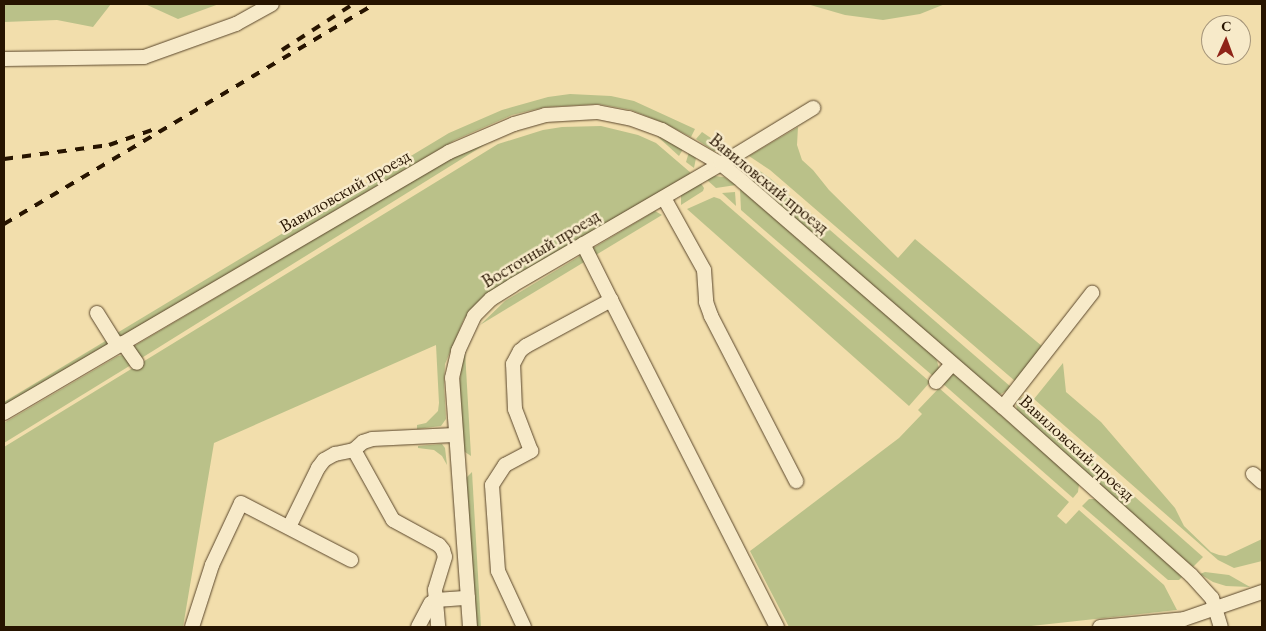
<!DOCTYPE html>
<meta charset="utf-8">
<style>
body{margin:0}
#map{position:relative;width:1266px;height:631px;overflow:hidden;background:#f2deac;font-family:"EB Garamond",serif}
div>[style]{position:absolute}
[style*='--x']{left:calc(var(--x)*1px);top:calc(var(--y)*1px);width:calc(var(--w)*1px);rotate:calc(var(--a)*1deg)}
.green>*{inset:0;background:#bac189}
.roads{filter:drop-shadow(0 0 1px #5a462b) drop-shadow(0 0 1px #5a462b)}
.minor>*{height:14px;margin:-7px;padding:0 7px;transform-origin:7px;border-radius:7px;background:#f7eac9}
.rail>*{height:4px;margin-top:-2px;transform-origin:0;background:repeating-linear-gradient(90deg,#271400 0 9px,transparent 0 18px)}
span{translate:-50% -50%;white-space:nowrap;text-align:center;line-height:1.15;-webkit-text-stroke:5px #f7eac9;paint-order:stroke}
.street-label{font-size:18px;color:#271400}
.frame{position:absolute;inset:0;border:5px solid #271400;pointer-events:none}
.north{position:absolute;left:1201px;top:15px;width:50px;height:50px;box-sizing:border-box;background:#f7eac9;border:1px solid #a49479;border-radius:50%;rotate:2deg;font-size:14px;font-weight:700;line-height:20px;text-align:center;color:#271400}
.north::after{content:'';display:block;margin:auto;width:18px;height:22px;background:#8f2418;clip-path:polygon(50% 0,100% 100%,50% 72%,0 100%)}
</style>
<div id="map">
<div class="green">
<i style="clip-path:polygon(4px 4px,111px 4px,93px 27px,57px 20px,4px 22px)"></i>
<i style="clip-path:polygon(145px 4px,219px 4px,178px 19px)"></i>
<i style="clip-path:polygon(807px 4px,945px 4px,920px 14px,883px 20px,845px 15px)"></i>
<i style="clip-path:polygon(570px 94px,611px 96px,634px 101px,695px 129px,691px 137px,664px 123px,631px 110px,598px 104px,545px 107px,512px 115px,455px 140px,120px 337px,117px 333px,449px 133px,502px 110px,548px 97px)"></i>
<i style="clip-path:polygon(601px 126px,638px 135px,656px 143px,691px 173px,483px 297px,464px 319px,445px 364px,444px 385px,446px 419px,441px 426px,417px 429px,417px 425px,426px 423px,438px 411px,439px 403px,436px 345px,214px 443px,183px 627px,4px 627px,4px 447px,498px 144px,543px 130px,562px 127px)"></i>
<i style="clip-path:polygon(798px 127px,797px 145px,802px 160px,813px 170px,829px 190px,898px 258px,915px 239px,1043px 347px,1015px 381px,770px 170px,749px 156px)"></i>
<i style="clip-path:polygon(702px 132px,730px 151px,714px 151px,696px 139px)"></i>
<i style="clip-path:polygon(657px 136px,683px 149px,679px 156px)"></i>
<i style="clip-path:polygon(497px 137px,140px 359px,134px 347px,136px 345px,451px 158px)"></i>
<i style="clip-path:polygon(689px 152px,696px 158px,694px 168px,686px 162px)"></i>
<i style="clip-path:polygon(757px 169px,770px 178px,1011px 387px,1008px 390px,999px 395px,749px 178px)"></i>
<i style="clip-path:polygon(714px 176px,724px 177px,736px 185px,716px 188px,707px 180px)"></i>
<i style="clip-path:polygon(700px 182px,704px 188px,703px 191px,681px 205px,681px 196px,683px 192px)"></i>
<i style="clip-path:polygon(740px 189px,936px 358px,939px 368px,933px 376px,741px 210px)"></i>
<i style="clip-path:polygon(735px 192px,736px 206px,722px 193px)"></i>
<i style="clip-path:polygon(714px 197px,720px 199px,930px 382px,909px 406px,687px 209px)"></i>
<i style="clip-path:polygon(655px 211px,662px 215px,480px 325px,505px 301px)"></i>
<i style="clip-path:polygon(107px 340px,110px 345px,4px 407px,4px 402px)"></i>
<i style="clip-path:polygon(465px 351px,471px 456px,462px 450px,459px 392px,461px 369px)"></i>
<i style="clip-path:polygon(123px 355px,131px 365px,4px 443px,4px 423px,118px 356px)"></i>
<i style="clip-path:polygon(1063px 363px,1066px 392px,1101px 422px,1175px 508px,1184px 526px,1211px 552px,1219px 555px,1226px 556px,1262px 539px,1262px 561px,1234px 568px,1218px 560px,1034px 399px)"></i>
<i style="clip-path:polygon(951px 374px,954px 374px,1079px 484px,1078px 492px,1073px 498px,942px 383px)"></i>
<i style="clip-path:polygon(939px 388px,1069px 502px,1057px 516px,1066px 524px,1079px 510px,1164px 585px,1177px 610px,1022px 627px,789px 627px,750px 551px,899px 438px,922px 414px,918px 410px)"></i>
<i style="clip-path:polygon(1022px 397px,1203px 557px,1193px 567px,1017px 411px,1016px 403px)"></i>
<i style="clip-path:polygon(442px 444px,445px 448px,447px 465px,442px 456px,434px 450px,418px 448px,418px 446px)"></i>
<i style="clip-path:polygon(472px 472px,481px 627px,477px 627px,465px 479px)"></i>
<i style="clip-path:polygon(1089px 499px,1097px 499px,1182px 577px,1179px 580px,1168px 580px,1082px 506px)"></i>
<i style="clip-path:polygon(1205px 572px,1229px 575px,1250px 587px,1226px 586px,1213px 582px,1200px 574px)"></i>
</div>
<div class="roads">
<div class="minor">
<i style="--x:4;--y:59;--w:140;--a:-0.8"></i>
<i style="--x:144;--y:57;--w:98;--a:-19.7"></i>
<i style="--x:236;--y:24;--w:41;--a:-29.1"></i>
<i style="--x:664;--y:198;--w:82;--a:60.9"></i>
<i style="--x:704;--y:270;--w:32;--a:86"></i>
<i style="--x:706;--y:302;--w:15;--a:70"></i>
<i style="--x:711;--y:316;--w:186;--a:62.7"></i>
<i style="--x:583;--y:244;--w:63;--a:63.4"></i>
<i style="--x:97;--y:313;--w:39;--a:58"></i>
<i style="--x:123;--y:343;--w:24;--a:55"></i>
<i style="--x:936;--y:382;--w:24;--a:-48"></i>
<i style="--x:1003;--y:407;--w:145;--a:-52"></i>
<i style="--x:4;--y:413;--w:516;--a:-30.39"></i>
<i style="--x:449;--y:152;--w:71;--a:-23.3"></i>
<i style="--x:514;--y:124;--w:32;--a:-16"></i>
<i style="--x:545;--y:115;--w:52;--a:-3.3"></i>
<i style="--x:597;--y:112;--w:33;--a:11"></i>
<i style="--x:629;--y:118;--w:35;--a:20"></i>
<i style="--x:662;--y:130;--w:68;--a:30"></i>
<i style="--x:721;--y:164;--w:28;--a:39"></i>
<i style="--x:743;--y:182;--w:344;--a:40.9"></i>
<i style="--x:1003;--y:407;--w:252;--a:41.8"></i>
<i style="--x:1191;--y:575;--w:31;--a:48"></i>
<i style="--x:1212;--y:598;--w:30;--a:73"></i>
<i style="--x:354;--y:450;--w:80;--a:60.9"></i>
<i style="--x:393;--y:520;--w:52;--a:28.5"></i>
<i style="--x:439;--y:545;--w:6;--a:51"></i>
<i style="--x:443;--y:550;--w:7;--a:74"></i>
<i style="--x:445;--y:557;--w:34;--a:107"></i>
<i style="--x:435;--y:590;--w:37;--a:85"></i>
<i style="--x:1253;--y:474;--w:12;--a:42"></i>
<i style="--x:289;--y:527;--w:66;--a:-63.8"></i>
<i style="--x:318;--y:468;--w:10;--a:-53"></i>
<i style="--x:324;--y:460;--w:13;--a:-29"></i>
<i style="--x:335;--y:454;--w:19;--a:-12"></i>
<i style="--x:354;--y:450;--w:12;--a:-42"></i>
<i style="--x:363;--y:442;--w:9;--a:-18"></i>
<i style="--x:372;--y:439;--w:82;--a:-2.8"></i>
<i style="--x:192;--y:627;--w:65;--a:-72.1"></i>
<i style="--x:212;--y:565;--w:68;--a:-64.9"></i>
<i style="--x:241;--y:503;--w:124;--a:27.4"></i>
<i style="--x:418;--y:627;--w:27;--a:-62"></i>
<i style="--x:431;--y:603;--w:6;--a:-31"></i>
<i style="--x:436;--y:600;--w:32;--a:-4"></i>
<i style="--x:470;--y:627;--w:250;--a:-94.1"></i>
<i style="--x:452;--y:378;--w:28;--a:-77"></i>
<i style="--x:458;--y:351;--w:38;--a:-65"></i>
<i style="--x:474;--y:316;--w:24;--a:-45"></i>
<i style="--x:491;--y:299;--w:26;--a:-32"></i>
<i style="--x:513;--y:285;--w:241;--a:-30.2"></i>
<i style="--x:721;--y:164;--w:108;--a:-31.3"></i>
<i style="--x:524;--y:627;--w:62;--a:-114.9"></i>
<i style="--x:498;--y:571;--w:86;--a:-94"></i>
<i style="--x:492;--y:485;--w:24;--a:-57"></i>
<i style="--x:505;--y:465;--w:30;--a:-28"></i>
<i style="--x:531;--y:451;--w:45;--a:-110.9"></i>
<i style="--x:515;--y:409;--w:45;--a:-92.5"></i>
<i style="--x:513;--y:364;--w:15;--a:-62"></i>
<i style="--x:520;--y:351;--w:8;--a:-40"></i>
<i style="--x:526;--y:346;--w:97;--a:-28.4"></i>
<i style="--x:611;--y:300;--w:367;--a:63.1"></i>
<i style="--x:1100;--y:627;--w:84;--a:-5.4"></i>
<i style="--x:1184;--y:619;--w:83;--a:-19.1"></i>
</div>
</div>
<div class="rail">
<i style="--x:282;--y:50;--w:85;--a:-32.9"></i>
<i style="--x:4;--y:159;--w:106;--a:-7.6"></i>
<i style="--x:109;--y:145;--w:46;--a:-19.2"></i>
<i style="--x:4;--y:224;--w:430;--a:-30.7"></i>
</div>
<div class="street-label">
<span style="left:769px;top:184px;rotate:39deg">Вавиловский проезд</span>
<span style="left:345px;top:191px;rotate:-30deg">Вавиловский проезд</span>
<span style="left:541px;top:249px;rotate:-31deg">Восточный проезд</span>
<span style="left:1077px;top:448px;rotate:42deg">Вавиловский проезд</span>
</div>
<div class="frame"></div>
<div class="north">С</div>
</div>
